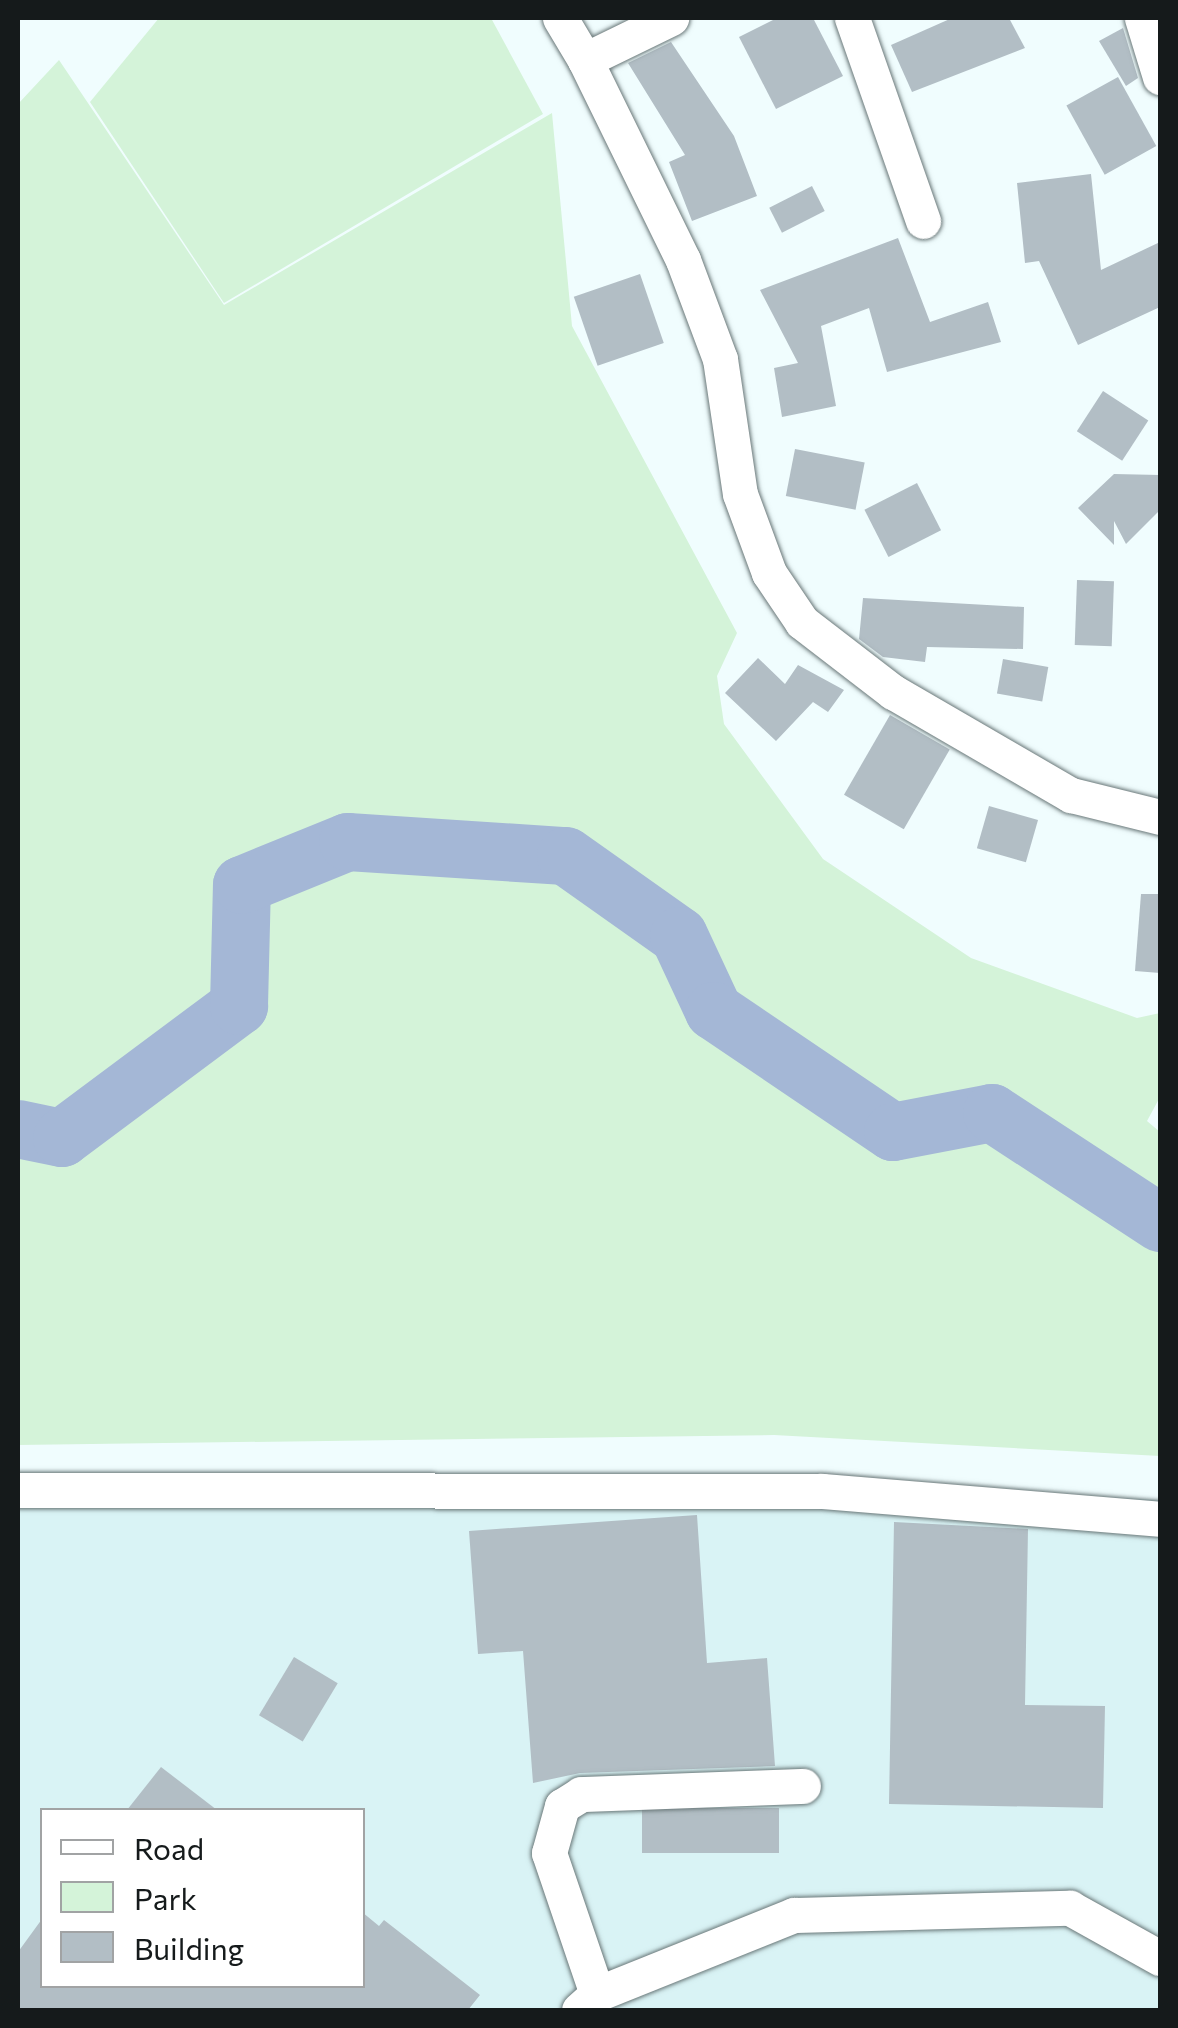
<!DOCTYPE html>
<style>
body{margin:0}
#map{position:relative;width:1178px;height:2028px;overflow:hidden;background:#f0fdfe;font-family:Commissioner,sans-serif}
div>[style]{position:absolute}
[style*='--x']{left:calc(var(--x)*1px);top:calc(var(--y)*1px);width:calc(var(--w)*1px);rotate:calc(var(--a)*1deg)}
.built>*{inset:0;background:#d9f3f5}
.green>*{inset:0;background:#d4f3d9}
.river>*{height:58px;margin:-29px;padding:0 29px;transform-origin:29px;border-radius:29px;background:#a4b7d6}
.building>*{inset:0;background:#b2bec5;transform-origin:0 0}
.roads{filter:drop-shadow(0 0 2px #697778) drop-shadow(0 0 2px #697778)}
.minor>*{height:35px;margin:-17.5px;padding:0 17.5px;transform-origin:17.5px;border-radius:17.5px;background:#fff}
span{translate:-50% -50%;white-space:nowrap;text-align:center;line-height:1.15;-webkit-text-stroke:10px #fff;paint-order:stroke}
.frame{position:absolute;inset:0;border:20px solid #151a1b;pointer-events:none}
.legend{position:absolute;left:40px;top:1808px;width:325px;height:180px;box-sizing:border-box;background:#fff;border:2px solid #a1a3a4;margin:0;padding:12px 18px;list-style:none;font-size:30px;color:#151a1b}
.legend li{display:flex;align-items:center;gap:20px;height:50px}
.legend b{width:50px;border:2px solid #a1a3a4}
</style>
<div id="map">
<div class="built">
<i style="clip-path:polygon(evenodd,773px 1478px,1160px 1500px,1160px 2010px,18px 2010px,18px 1488px,773px 1478px,42px 1810px,362px 1810px,362px 1986px,42px 1986px,42px 1810px)"></i>
</div>
<div class="green">
<i style="clip-path:polygon(159px 18px,491px 18px,543px 114px,224px 303px,90px 102px)"></i>
<i style="clip-path:polygon(59px 60px,224px 305px,552px 113px,572px 326px,737px 633px,717px 676px,724px 724px,823px 859px,971px 958px,1137px 1018px,1160px 1013px,1160px 1097px,1147px 1121px,1160px 1132px,1160px 1456px,774px 1435px,18px 1445px,18px 104px)"></i>
</div>
<div class="river">
<i style="--x:18;--y:1129;--w:45;--a:11.6"></i>
<i style="--x:62;--y:1138;--w:221;--a:-36.7"></i>
<i style="--x:239;--y:1006;--w:121;--a:-88.6"></i>
<i style="--x:242;--y:885;--w:114;--a:-22.1"></i>
<i style="--x:348;--y:842;--w:218;--a:3.7"></i>
<i style="--x:566;--y:856;--w:138;--a:35.3"></i>
<i style="--x:679;--y:936;--w:83;--a:65"></i>
<i style="--x:714;--y:1011;--w:216;--a:34.1"></i>
<i style="--x:893;--y:1132;--w:101;--a:-10.9"></i>
<i style="--x:992;--y:1113;--w:201;--a:33.2"></i>
</div>
<div class="building">
<i style="clip-path:polygon(777px 18px,813px 18px,843px 76px,776px 109px,739px 37px)"></i>
<i style="clip-path:polygon(952px 18px,1009px 18px,1025px 48px,912px 92px,891px 45px)"></i>
<i style="clip-path:polygon(1123px 28px,1138px 78px,1126px 86px,1099px 41px)"></i>
<i style="clip-path:polygon(671px 42px,734px 136px,757px 196px,692px 221px,669px 162px,685px 155px,628px 63px)"></i>
<i style="left:1118px;top:77px;width:79px;height:59px;rotate:61deg"></i>
<i style="clip-path:polygon(1091px 174px,1101px 270px,1160px 242px,1160px 307px,1078px 345px,1039px 261px,1025px 263px,1017px 183px)"></i>
<i style="left:812px;top:186px;width:28px;height:48px;rotate:63deg"></i>
<i style="clip-path:polygon(898px 238px,930px 322px,988px 302px,1001px 342px,887px 372px,869px 308px,821px 326px,836px 406px,782px 417px,774px 368px,798px 363px,760px 290px)"></i>
<i style="left:640px;top:274px;width:73px;height:70px;rotate:71deg"></i>
<i style="left:1103px;top:391px;width:54px;height:48px;rotate:33deg"></i>
<i style="left:795px;top:449px;width:71px;height:48px;rotate:11deg"></i>
<i style="clip-path:polygon(1114px 474px,1160px 475px,1160px 510px,1126px 544px,1114px 521px,1114px 545px,1078px 508px)"></i>
<i style="left:917px;top:483px;width:53px;height:59px;rotate:63deg"></i>
<i style="left:1077px;top:580px;width:37px;height:65px;rotate:2deg"></i>
<i style="clip-path:polygon(863px 598px,1024px 607px,1023px 649px,927px 647px,925px 662px,883px 657px,859px 639px)"></i>
<i style="clip-path:polygon(758px 658px,785px 684px,798px 665px,844px 690px,828px 712px,813px 702px,776px 741px,725px 693px)"></i>
<i style="left:1003px;top:659px;width:46px;height:35px;rotate:10deg"></i>
<i style="left:890px;top:715px;width:69px;height:92px;rotate:30deg"></i>
<i style="left:989px;top:806px;width:51px;height:44px;rotate:16deg"></i>
<i style="clip-path:polygon(1141px 894px,1160px 894px,1160px 973px,1135px 971px)"></i>
<i style="clip-path:polygon(697px 1515px,707px 1663px,767px 1658px,775px 1766px,580px 1773px,533px 1783px,523px 1651px,478px 1654px,469px 1531px)"></i>
<i style="clip-path:polygon(894px 1522px,1028px 1529px,1025px 1705px,1105px 1706px,1103px 1808px,889px 1804px)"></i>
<i style="left:294px;top:1657px;width:51px;height:68px;rotate:31deg"></i>
<i style="clip-path:polygon(161px 1767px,217px 1810px,127px 1810px)"></i>
<i style="left:779px;top:1808px;width:45px;height:137px;rotate:90deg"></i>
<i style="clip-path:polygon(362px 1912px,379px 1926px,384px 1920px,480px 1995px,468px 2010px,18px 2010px,18px 1952px,42px 1919px,42px 1986px,362px 1986px)"></i>
</div>
<div class="roads">
<div class="minor">
<i style="--x:560;--y:18;--w:49;--a:59.2"></i>
<i style="--x:585;--y:60;--w:96;--a:-26"></i>
<i style="--x:852;--y:18;--w:215;--a:70.7"></i>
<i style="--x:1142;--y:18;--w:62;--a:73"></i>
<i style="--x:585;--y:60;--w:223;--a:63.9"></i>
<i style="--x:683;--y:260;--w:106;--a:69.5"></i>
<i style="--x:720;--y:359;--w:136;--a:81.6"></i>
<i style="--x:740;--y:494;--w:84;--a:69.8"></i>
<i style="--x:769;--y:573;--w:59;--a:56"></i>
<i style="--x:802;--y:622;--w:115;--a:37.6"></i>
<i style="--x:893;--y:692;--w:206;--a:30.1"></i>
<i style="--x:1071;--y:795;--w:92;--a:13.9"></i>
<i style="--x:18;--y:1490;--w:804;--a:0.07"></i>
<i style="--x:822;--y:1491;--w:339;--a:4.7"></i>
<i style="--x:597;--y:1994;--w:149;--a:-108.8"></i>
<i style="--x:549;--y:1853;--w:49;--a:-74.5"></i>
<i style="--x:562;--y:1806;--w:22;--a:-32"></i>
<i style="--x:581;--y:1794;--w:222;--a:-2.1"></i>
<i style="--x:579;--y:2010;--w:24;--a:-42"></i>
<i style="--x:597;--y:1994;--w:212;--a:-21.9"></i>
<i style="--x:794;--y:1915;--w:276;--a:-1.5"></i>
<i style="--x:1070;--y:1908;--w:103;--a:29.1"></i>
</div>
</div>
<div class="frame"></div>
<ul class="legend">
<li><b style="height:12px;background:#fff"></b>Road</li>
<li><b style="height:28px;background:#d4f3d9"></b>Park</li>
<li><b style="height:28px;background:#b2bec5"></b>Building</li>
</ul>
</div>
